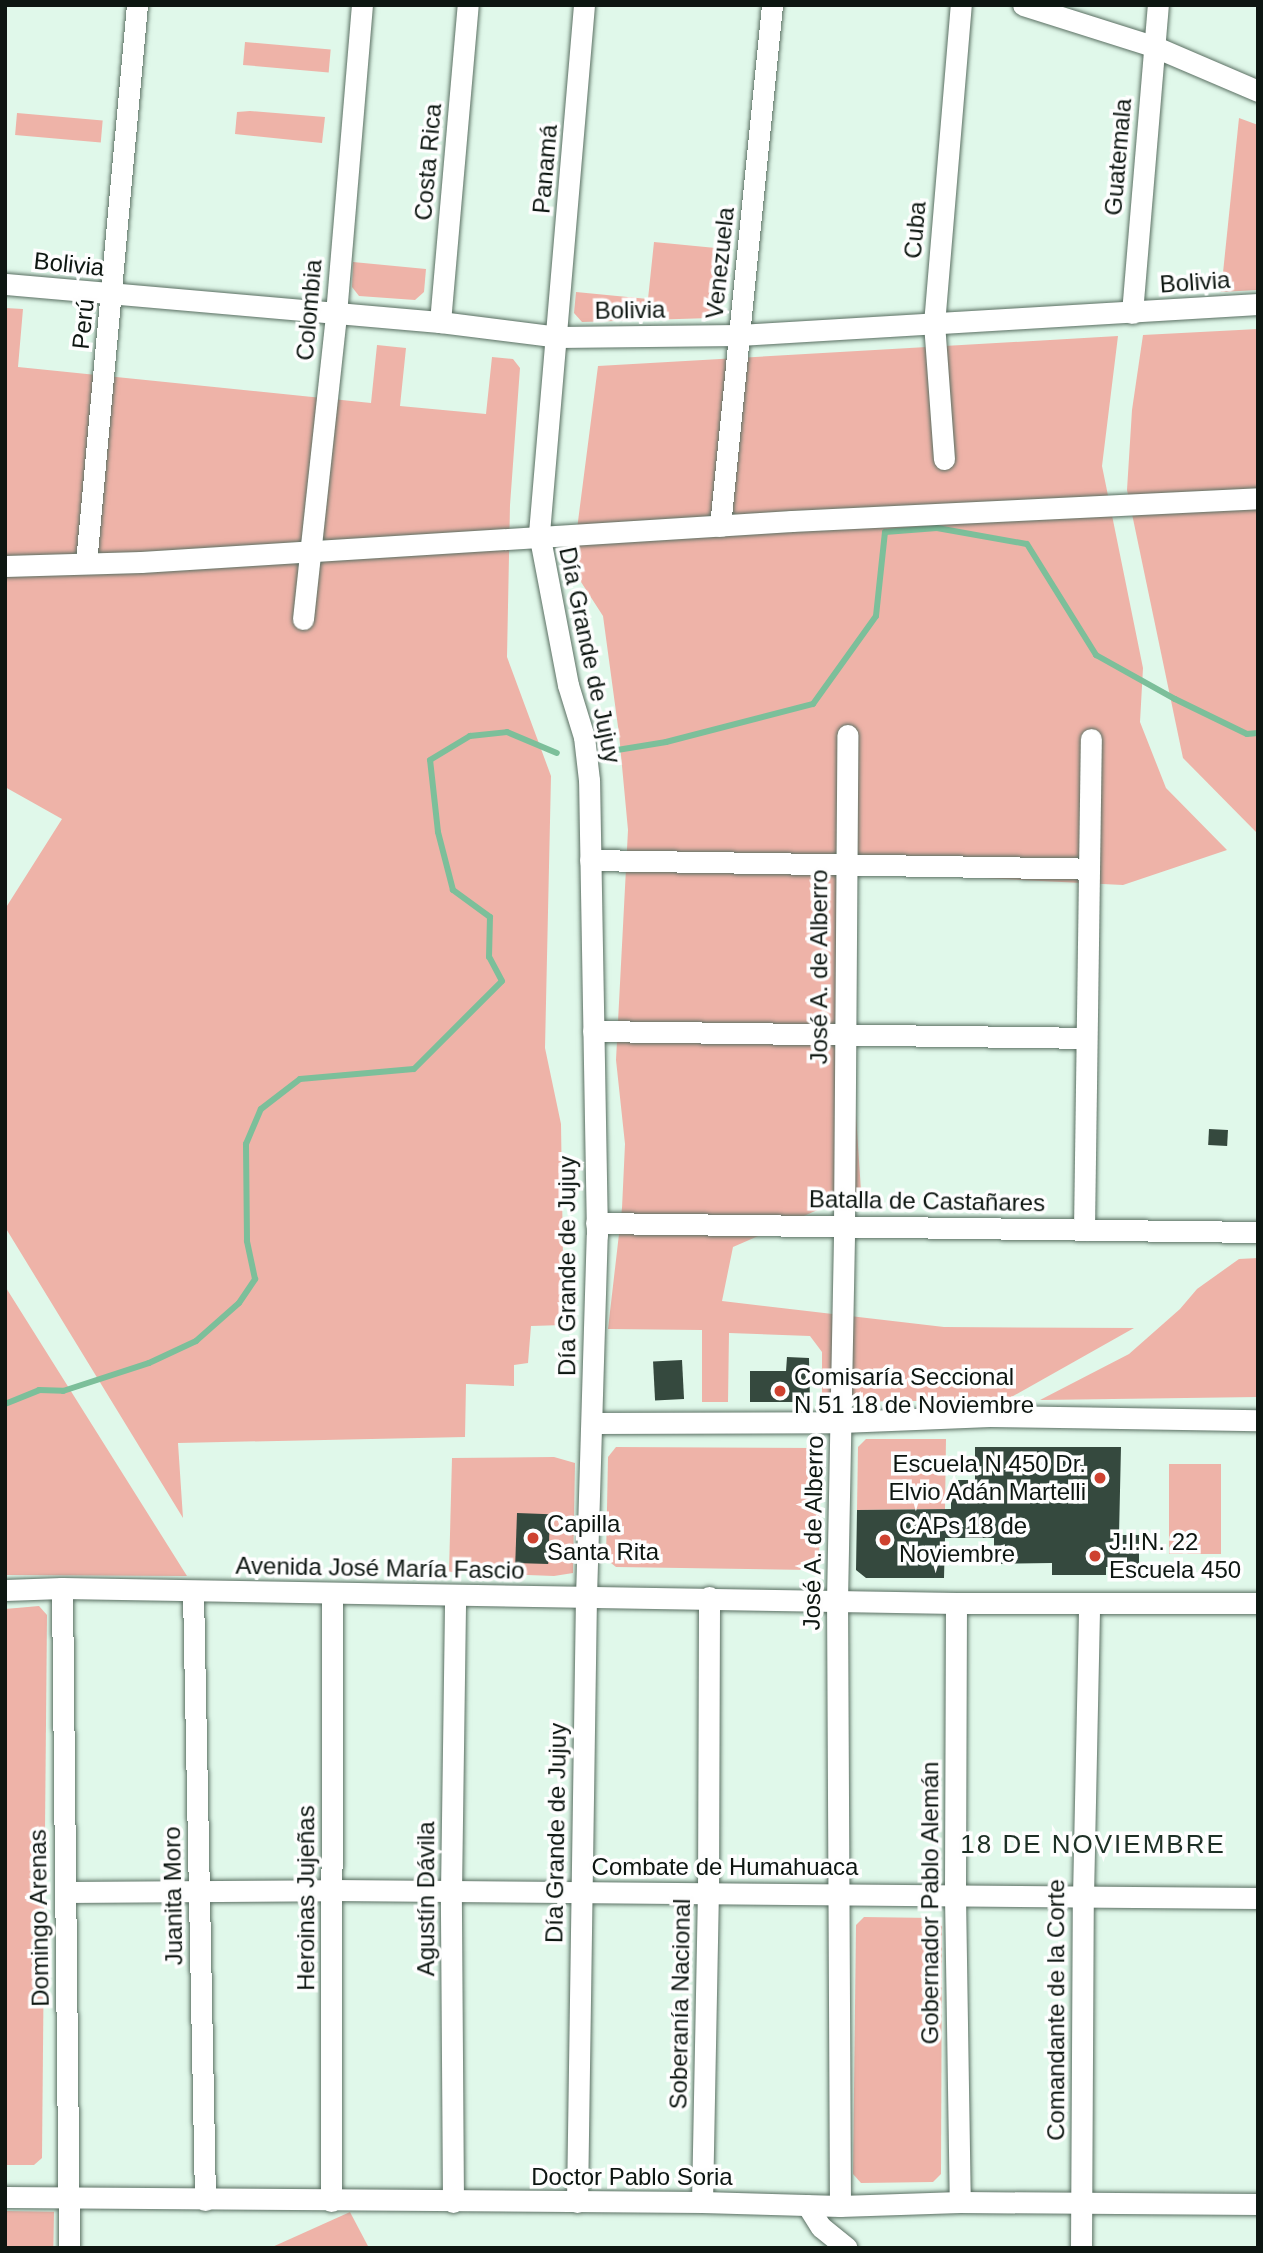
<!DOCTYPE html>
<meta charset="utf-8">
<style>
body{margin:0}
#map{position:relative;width:1263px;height:2253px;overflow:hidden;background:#e0f8ea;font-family:Helvetica,sans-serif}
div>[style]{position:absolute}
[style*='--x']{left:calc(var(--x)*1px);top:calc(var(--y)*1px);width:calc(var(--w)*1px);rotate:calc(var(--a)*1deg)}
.green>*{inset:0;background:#eeb3a8;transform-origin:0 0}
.stream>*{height:6px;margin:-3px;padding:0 3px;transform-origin:3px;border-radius:3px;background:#7cbf9a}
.building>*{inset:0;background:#35493e;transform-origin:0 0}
.roads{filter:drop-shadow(0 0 2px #5a6f62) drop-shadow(0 0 2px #5a6f62)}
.street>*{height:21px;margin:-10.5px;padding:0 10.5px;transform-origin:10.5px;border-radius:10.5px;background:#fff}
.dots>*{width:19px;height:19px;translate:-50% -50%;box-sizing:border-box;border:4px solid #fefefe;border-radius:50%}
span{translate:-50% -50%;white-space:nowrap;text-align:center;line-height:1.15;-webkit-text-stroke:7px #fefefe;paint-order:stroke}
.street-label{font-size:24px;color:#0d1611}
.poi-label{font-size:24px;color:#0d1611}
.left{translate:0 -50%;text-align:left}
.right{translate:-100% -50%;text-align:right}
.neighbourhood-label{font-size:26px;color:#1d3025;letter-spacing:2px}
.frame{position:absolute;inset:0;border:7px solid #0d1611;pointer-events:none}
</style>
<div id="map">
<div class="green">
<i style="left:245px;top:42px;width:86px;height:23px;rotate:5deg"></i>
<i style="clip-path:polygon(250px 111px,325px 117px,322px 143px,235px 134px,237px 112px)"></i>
<i style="left:17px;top:113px;width:86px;height:22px;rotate:5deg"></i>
<i style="clip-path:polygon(1239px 118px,1258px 125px,1258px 290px,1221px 292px)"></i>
<i style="clip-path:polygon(654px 242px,726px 249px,720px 310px,711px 318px,582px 322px,574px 313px,576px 292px,648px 299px)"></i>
<i style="clip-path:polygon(353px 262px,426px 269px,424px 292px,415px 300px,359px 296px,352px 287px)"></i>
<i style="clip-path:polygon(5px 308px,23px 309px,18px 367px,371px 403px,377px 345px,406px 348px,400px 406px,486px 414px,492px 357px,513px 359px,520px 368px,510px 505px,507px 657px,551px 776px,545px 1048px,561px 1124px,564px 1325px,531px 1326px,528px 1363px,514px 1365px,514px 1386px,466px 1384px,465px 1437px,178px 1443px,183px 1518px,5px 1227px,5px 909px,62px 819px,5px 787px)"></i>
<i style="clip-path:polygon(1258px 329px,1258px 834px,1183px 758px,1127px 490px,1132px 410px,1143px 335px)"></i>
<i style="clip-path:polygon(1118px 336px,1102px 466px,1143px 668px,1140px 722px,1166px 788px,1227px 850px,1123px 885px,840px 871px,861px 1191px,733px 1247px,722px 1301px,944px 1327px,1134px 1328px,1006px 1400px,822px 1402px,822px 1352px,810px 1336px,729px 1333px,728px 1402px,702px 1402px,702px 1330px,608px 1329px,622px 1208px,625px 1144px,616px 1060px,628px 830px,619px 734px,603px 616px,572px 568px,598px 366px)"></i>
<i style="clip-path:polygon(1258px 1258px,1258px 1397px,1040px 1400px,1129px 1354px,1180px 1309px,1197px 1289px,1239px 1259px)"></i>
<i style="clip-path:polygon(5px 1286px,8px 1291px,187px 1576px,5px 1575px)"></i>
<i style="clip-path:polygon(866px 1439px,946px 1439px,945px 1509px,857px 1510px,858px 1447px)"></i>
<i style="clip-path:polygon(616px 1447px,813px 1448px,821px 1457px,819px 1561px,810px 1570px,616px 1567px,606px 1559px,608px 1457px)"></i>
<i style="clip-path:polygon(554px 1457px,575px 1463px,573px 1573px,554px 1576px,449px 1572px,452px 1458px)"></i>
<i style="left:1169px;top:1464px;width:52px;height:90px"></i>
<i style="clip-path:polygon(39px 1606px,47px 1615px,42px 2158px,34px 2165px,5px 2165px,5px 1609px)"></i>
<i style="clip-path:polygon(864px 1917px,933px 1918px,942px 1926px,941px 2174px,933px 2182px,861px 2183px,853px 2174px,856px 1925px)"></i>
<i style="left:5px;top:2211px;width:49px;height:37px;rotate:1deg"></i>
<i style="clip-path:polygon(350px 2212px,369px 2248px,270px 2248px)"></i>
</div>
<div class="stream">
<i style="--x:611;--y:751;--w:56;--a:-9.3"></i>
<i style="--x:666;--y:742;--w:152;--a:-14.5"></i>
<i style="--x:813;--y:704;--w:108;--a:-54.4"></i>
<i style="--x:876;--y:616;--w:84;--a:-83.9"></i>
<i style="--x:885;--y:532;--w:52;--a:-4.4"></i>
<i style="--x:937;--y:528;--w:91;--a:10.1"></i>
<i style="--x:1027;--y:544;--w:131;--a:58.1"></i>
<i style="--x:1096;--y:655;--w:90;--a:29.1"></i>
<i style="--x:1175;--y:699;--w:80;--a:25.9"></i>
<i style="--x:1247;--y:734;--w:11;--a:-5"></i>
<i style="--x:5;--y:1404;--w:37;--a:-22"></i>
<i style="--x:39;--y:1390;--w:24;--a:2"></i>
<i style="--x:63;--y:1391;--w:90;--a:-18"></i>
<i style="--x:149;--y:1363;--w:52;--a:-25.1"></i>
<i style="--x:196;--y:1341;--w:57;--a:-41.5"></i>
<i style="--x:239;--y:1303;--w:29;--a:-56"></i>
<i style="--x:255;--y:1279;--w:39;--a:-102"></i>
<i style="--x:247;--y:1241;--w:97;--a:-90.6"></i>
<i style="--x:246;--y:1144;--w:38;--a:-67"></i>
<i style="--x:261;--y:1109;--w:49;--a:-37.6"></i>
<i style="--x:300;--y:1079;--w:114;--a:-5"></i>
<i style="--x:414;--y:1069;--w:124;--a:-45"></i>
<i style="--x:502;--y:981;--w:27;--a:-118"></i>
<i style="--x:489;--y:957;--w:40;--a:-88.6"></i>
<i style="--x:490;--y:917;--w:46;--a:-143.9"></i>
<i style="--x:453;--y:890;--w:60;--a:-104.5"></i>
<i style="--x:438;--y:832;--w:72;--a:-96.3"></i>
<i style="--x:430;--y:760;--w:47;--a:-31"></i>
<i style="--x:470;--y:736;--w:37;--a:-6"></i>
<i style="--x:507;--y:732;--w:54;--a:22.8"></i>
</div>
<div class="building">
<i style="left:1209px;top:1129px;width:19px;height:16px;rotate:3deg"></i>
<i style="clip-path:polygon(787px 1357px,809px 1358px,810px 1402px,750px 1402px,750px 1371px,786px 1371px)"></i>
<i style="left:682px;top:1360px;width:39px;height:29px;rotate:87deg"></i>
<i style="clip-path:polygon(975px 1447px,1121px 1447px,1119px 1535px,1139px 1535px,1139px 1567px,1106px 1567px,1106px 1575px,1052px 1575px,1052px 1563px,994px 1564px,994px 1538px,945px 1538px,944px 1578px,866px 1578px,856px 1570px,857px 1510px,951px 1509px,951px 1480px,975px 1480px)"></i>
<i style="left:517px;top:1513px;width:33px;height:50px;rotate:2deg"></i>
</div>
<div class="roads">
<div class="street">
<i style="--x:1023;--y:5;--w:136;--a:17.5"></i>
<i style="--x:1153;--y:46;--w:114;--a:23.2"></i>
<i style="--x:5;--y:284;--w:437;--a:5"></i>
<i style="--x:440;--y:322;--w:119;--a:7.2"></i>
<i style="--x:558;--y:337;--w:181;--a:-0.6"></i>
<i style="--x:739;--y:335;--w:520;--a:-3.42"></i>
<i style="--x:1132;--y:313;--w:309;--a:-85.2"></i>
<i style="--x:440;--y:322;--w:318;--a:-85"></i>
<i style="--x:944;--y:459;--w:135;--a:-94.2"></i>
<i style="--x:934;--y:324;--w:320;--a:-85.2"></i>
<i style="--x:720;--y:526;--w:524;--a:-84.3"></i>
<i style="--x:86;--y:563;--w:560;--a:-84.78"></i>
<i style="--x:5;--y:566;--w:136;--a:-1.7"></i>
<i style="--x:141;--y:562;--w:652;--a:-3.6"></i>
<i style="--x:792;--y:521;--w:467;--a:-2.8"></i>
<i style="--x:303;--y:619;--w:307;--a:-83.8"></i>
<i style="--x:336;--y:314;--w:310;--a:-85.2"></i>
<i style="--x:590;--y:860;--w:499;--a:1"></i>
<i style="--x:593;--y:1031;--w:493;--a:0.8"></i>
<i style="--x:596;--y:1223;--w:662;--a:0.78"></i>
<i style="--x:1084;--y:1230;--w:491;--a:-89.2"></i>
<i style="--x:592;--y:1423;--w:249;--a:-0.2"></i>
<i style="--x:841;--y:1422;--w:149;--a:-2.3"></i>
<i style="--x:990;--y:1416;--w:268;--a:0.9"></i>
<i style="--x:62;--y:1588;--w:660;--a:89.39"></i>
<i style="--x:5;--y:1590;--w:57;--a:-2"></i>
<i style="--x:62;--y:1588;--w:894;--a:0.96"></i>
<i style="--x:956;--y:1603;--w:302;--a:0"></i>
<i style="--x:193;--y:1591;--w:609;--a:88.87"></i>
<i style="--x:956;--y:1603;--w:293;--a:90.2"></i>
<i style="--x:955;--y:1896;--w:306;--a:89.1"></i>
<i style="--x:65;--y:1892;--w:268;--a:-0.4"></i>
<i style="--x:333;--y:1890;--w:925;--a:0.5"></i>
<i style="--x:5;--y:2197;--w:697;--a:0.41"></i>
<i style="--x:702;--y:2202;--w:138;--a:1.7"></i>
<i style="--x:840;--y:2206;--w:120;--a:-1.9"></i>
<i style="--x:960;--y:2202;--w:298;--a:0.4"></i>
<i style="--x:331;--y:2201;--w:607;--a:-89.91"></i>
<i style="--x:453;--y:2202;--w:310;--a:-90.4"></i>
<i style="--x:451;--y:1892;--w:295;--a:-89.2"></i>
<i style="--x:577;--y:2202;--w:605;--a:-89.15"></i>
<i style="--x:586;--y:1597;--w:362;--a:-88.3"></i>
<i style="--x:597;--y:1235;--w:455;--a:-91"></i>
<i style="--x:589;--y:780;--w:43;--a:-96.6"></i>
<i style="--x:584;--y:737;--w:54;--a:-107.1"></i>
<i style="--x:568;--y:685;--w:155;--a:-100.8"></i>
<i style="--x:539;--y:533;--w:530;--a:-85.13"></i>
<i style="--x:702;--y:2202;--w:306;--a:-88.9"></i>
<i style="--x:708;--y:1896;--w:299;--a:-89.8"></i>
<i style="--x:807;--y:2205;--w:26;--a:58"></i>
<i style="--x:821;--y:2227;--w:33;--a:39"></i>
<i style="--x:840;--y:2206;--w:605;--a:-90.28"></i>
<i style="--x:837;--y:1601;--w:375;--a:-88.9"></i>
<i style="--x:844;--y:1226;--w:491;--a:-89.6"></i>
<i style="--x:1081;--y:2248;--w:351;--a:-89.7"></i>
<i style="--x:1083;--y:1897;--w:293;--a:-88.8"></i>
</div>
</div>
<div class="dots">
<i style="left:780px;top:1391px;background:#ce4230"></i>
<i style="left:1100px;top:1478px;background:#ce4230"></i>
<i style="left:533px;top:1538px;background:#ce4230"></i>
<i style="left:885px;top:1540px;background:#ce4230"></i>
<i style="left:1095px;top:1556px;background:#ce4230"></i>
</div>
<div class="street-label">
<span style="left:1118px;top:157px;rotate:-85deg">Guatemala</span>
<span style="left:428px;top:162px;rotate:-85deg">Costa Rica</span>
<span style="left:545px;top:169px;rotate:-85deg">Panamá</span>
<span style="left:915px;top:230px;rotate:-85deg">Cuba</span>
<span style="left:720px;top:263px;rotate:-84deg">Venezuela</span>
<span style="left:69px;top:264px;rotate:6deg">Bolivia</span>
<span style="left:1195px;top:282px;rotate:-4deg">Bolivia</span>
<span style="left:309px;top:310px;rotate:-85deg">Colombia</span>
<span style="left:630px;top:310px;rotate:-1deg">Bolivia</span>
<span style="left:83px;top:324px;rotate:-84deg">Perú</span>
<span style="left:590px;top:655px;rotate:78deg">Día Grande de Jujuy</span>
<span style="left:819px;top:967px;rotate:-90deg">José A. de Alberro</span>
<span style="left:927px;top:1201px;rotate:1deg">Batalla de Castañares</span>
<span style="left:567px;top:1266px;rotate:-90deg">Día Grande de Jujuy</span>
<span style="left:813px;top:1533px;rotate:-89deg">José A. de Alberro</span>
<span style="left:380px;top:1568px;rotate:1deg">Avenida José María Fascio</span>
<span style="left:556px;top:1833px;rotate:-89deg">Día Grande de Jujuy</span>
<span style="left:725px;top:1867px">Combate de Humahuaca</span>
<span style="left:173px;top:1896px;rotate:-91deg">Juanita Moro</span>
<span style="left:306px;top:1898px;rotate:-90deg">Heroinas Jujeñas</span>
<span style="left:426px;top:1899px;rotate:-90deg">Agustín Dávila</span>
<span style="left:930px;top:1903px;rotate:-90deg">Gobernador Pablo Alemán</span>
<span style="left:39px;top:1918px;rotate:-91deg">Domingo Arenas</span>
<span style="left:680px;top:2004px;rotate:-89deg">Soberanía Nacional</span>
<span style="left:1056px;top:2010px;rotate:-90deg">Comandante de la Corte</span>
<span style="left:632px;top:2177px">Doctor Pablo Soria</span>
</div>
<div class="poi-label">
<span class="left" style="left:794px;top:1391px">Comisaría Seccional<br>N 51 18 de Noviembre</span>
<span class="right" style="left:1086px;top:1478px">Escuela N 450 Dr.<br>Elvio Adán Martelli</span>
<span class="left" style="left:547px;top:1538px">Capilla<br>Santa Rita</span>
<span class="left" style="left:899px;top:1540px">CAPs 18 de<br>Noviembre</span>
<span class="left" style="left:1109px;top:1556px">J.I.N. 22<br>Escuela 450</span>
</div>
<div class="neighbourhood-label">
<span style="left:1093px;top:1845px">18 DE NOVIEMBRE</span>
</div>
<div class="frame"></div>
</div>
